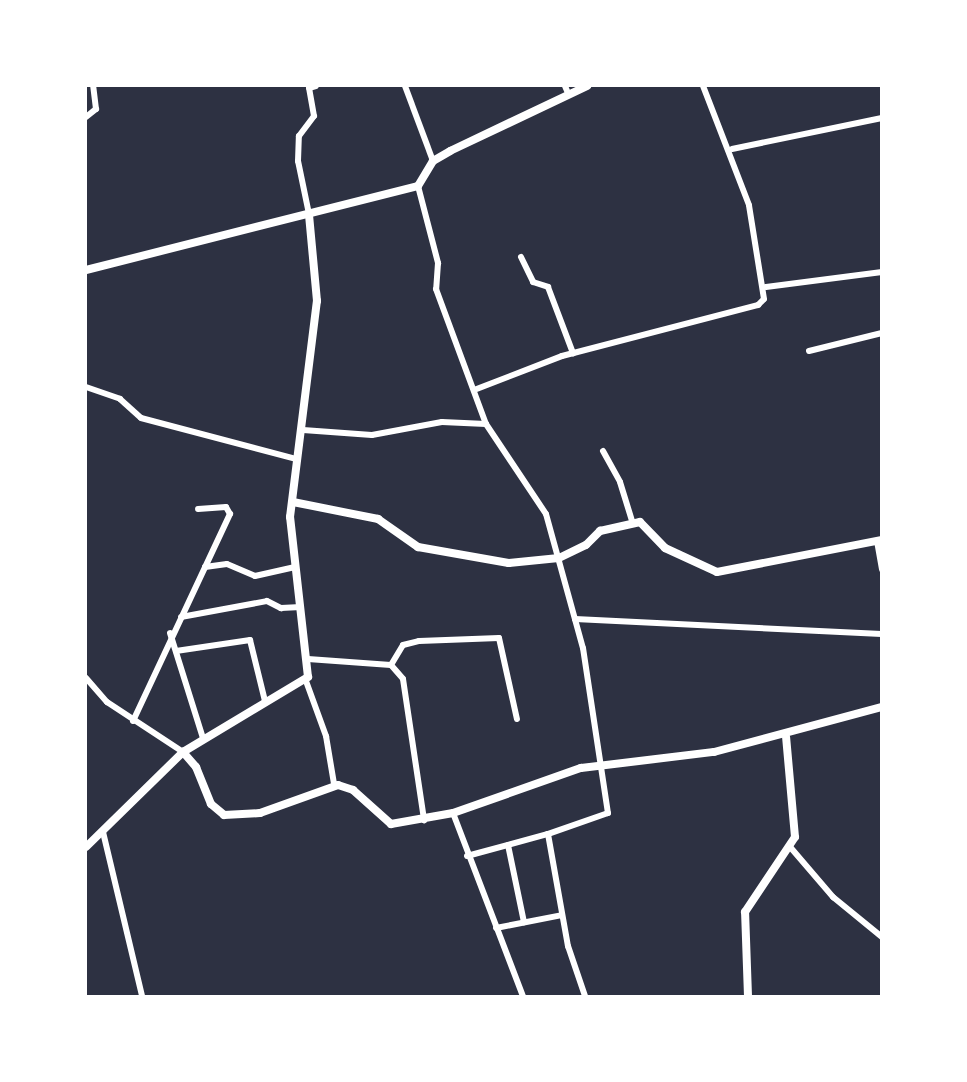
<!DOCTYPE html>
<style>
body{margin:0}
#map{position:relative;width:967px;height:1082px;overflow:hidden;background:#2d3142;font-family:"PT Sans Narrow",sans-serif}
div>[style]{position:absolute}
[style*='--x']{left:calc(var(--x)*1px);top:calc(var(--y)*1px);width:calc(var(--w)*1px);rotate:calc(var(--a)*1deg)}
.minor>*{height:6px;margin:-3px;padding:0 3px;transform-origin:3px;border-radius:3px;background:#fff}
.tertiary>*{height:8px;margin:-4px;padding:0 4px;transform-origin:4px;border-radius:4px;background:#fff}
span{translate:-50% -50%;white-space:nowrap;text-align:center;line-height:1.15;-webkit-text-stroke:6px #fff;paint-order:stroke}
.frame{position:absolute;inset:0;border:87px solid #fff;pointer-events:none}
</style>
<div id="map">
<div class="minor">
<i style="--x:405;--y:86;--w:80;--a:69.5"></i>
<i style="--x:565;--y:86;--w:8;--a:67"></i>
<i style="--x:86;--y:117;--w:13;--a:-39"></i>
<i style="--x:96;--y:109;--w:23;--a:-97"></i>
<i style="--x:732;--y:149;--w:153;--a:-11.7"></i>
<i style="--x:418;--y:186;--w:80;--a:75.4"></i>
<i style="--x:438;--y:263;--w:26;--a:94"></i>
<i style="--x:436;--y:289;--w:144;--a:69.7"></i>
<i style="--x:486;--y:424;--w:108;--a:56.3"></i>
<i style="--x:546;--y:514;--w:139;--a:74.6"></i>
<i style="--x:583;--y:648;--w:167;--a:81.4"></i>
<i style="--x:608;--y:813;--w:64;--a:160.7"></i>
<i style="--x:548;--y:834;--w:114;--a:79.9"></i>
<i style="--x:568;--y:946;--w:53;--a:71.2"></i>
<i style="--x:309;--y:214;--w:54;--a:-101.7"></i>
<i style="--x:298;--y:161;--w:25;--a:-88"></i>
<i style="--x:299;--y:136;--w:25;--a:-53"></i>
<i style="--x:314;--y:116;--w:28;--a:-100"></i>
<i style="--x:309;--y:88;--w:7;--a:-16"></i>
<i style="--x:521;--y:257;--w:28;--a:64"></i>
<i style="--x:533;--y:282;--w:16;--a:18"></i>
<i style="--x:548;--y:287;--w:71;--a:69.3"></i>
<i style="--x:766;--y:287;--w:117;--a:-7.4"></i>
<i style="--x:809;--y:351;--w:75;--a:-13.9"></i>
<i style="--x:86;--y:387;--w:36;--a:19"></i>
<i style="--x:120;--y:399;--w:28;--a:42"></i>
<i style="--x:141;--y:418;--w:160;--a:14.8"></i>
<i style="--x:474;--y:390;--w:94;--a:-21.1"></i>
<i style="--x:562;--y:356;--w:203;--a:-14.6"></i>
<i style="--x:758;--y:305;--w:8;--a:-45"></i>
<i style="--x:764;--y:299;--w:95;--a:-99.1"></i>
<i style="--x:749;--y:205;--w:128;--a:-111.1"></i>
<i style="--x:303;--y:430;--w:69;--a:4.1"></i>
<i style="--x:372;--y:435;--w:71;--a:-10.5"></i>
<i style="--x:442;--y:422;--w:44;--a:2.6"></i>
<i style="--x:603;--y:451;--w:35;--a:61"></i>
<i style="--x:620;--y:482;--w:44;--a:72.8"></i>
<i style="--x:877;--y:541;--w:29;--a:80"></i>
<i style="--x:205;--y:567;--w:22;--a:-8"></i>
<i style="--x:227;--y:564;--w:30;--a:23"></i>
<i style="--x:255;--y:576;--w:41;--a:-12.7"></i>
<i style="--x:181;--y:617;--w:87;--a:-10.5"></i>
<i style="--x:267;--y:601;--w:16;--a:27"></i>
<i style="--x:281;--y:608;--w:20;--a:-3"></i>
<i style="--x:575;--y:619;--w:307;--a:2.8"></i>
<i style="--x:170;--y:633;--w:110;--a:72.6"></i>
<i style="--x:176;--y:651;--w:75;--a:-8.5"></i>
<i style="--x:250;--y:640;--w:63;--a:76.2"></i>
<i style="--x:308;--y:659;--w:83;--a:4.1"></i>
<i style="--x:391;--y:665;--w:18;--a:49"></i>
<i style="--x:403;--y:679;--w:143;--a:81.5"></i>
<i style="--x:391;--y:665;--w:23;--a:-59"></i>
<i style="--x:403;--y:645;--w:16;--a:-14"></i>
<i style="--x:419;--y:641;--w:80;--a:-2.1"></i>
<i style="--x:499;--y:638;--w:83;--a:77.5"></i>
<i style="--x:86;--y:678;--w:32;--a:49"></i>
<i style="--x:107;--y:702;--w:91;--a:33.3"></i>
<i style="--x:306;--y:681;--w:59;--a:70"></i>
<i style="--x:326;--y:736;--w:49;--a:80.5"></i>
<i style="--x:133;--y:721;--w:229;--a:-64.9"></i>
<i style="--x:230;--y:514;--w:8;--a:-120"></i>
<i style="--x:226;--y:507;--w:28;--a:176"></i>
<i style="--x:453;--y:813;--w:196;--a:69.1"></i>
<i style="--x:103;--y:832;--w:169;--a:76.6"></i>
<i style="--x:508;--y:845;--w:79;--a:78.3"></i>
<i style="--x:791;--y:848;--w:65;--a:49.4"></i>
<i style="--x:833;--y:897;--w:63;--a:39.2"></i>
<i style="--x:467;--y:856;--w:84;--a:-15.2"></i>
<i style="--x:496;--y:928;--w:67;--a:-11.1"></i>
</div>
<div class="tertiary">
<i style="--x:86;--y:270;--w:342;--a:-14.2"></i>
<i style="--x:418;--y:186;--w:29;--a:-59"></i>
<i style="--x:433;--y:161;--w:20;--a:-30"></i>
<i style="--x:450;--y:151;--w:152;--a:-25.4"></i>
<i style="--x:293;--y:502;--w:87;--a:11.3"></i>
<i style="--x:378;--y:519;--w:49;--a:35"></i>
<i style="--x:418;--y:547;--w:92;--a:10"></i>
<i style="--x:509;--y:563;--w:50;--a:-5.7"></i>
<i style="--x:559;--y:558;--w:30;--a:-26"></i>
<i style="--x:586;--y:545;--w:20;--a:-45"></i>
<i style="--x:600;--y:531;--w:41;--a:-12.7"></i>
<i style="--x:640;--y:522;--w:36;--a:46"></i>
<i style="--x:665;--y:548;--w:57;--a:24.8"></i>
<i style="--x:717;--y:572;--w:168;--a:-11"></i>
<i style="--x:183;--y:752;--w:20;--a:49"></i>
<i style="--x:196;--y:767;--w:40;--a:68"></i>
<i style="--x:211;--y:804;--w:17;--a:40"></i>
<i style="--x:224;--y:815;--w:36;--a:-3"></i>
<i style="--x:260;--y:813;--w:83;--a:-19.7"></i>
<i style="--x:338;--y:785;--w:16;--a:18"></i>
<i style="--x:353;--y:790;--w:51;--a:41.8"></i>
<i style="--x:391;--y:824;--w:63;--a:-10.1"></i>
<i style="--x:453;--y:813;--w:136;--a:-19.4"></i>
<i style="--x:581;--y:768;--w:134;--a:-6.9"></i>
<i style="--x:714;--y:752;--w:174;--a:-15"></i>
<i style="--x:86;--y:847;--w:136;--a:-44.4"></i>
<i style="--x:183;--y:752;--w:146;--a:-31"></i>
<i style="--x:308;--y:677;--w:161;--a:-96.4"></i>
<i style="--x:290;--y:517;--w:218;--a:-82.9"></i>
<i style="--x:317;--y:301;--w:87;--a:-95.3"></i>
<i style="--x:748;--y:996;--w:84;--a:-92"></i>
<i style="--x:745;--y:912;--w:90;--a:-56.3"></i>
<i style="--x:795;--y:837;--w:100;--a:-95.1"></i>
</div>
<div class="frame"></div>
</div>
